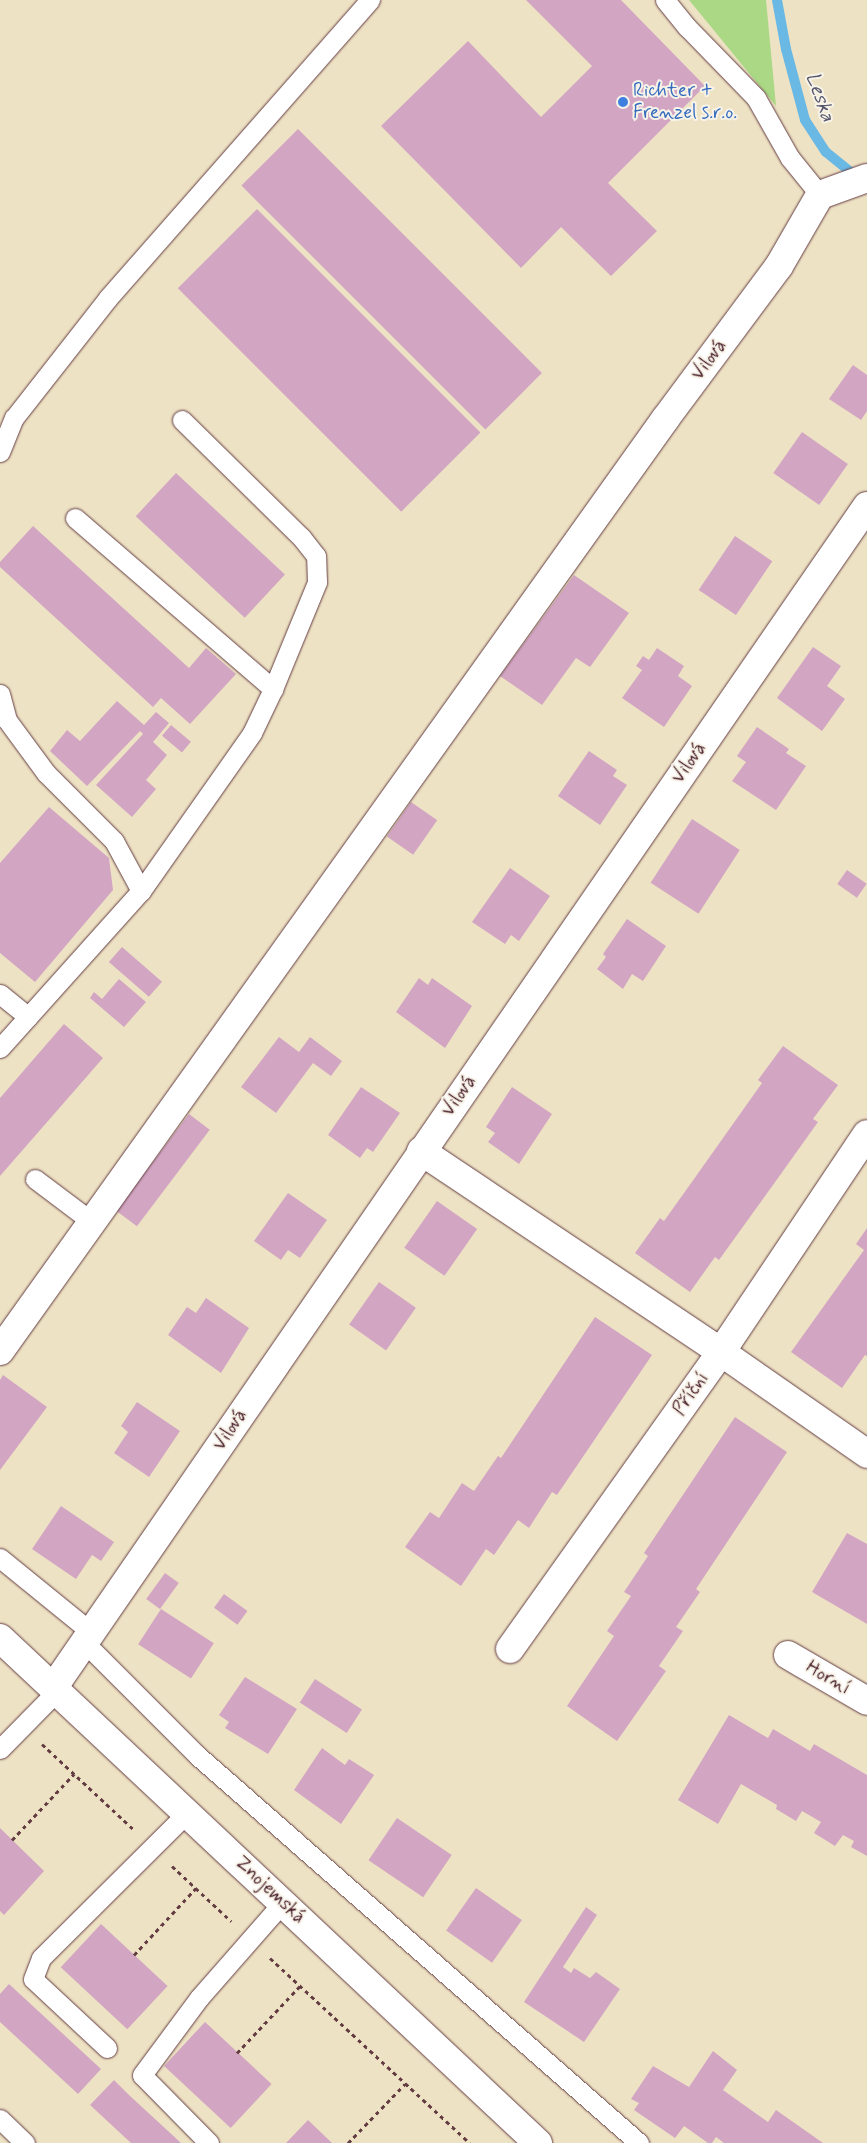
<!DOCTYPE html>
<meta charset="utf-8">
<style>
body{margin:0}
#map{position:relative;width:867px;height:2143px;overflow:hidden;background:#eee2c4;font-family:Mynerve,sans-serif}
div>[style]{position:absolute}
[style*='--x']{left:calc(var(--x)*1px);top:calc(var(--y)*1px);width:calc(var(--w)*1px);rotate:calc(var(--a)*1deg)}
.green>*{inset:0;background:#aad885}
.stream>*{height:10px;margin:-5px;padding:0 5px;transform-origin:5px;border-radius:5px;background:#6ab8e4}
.building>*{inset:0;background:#d2a6c3;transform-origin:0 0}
.path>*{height:3px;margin-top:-1.5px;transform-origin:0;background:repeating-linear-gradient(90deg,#633c42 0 4px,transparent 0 8px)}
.roads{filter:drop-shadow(0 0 1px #633c42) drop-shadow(0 0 1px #633c42)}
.service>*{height:19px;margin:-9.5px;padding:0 9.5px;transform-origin:9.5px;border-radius:9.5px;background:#fff}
.minor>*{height:28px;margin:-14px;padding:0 14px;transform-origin:14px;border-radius:14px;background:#fff}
.dots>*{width:14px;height:14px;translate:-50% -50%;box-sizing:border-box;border:2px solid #f7f3e8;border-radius:50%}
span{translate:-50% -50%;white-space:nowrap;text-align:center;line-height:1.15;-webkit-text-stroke:4px #f7f3e8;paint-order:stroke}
.shop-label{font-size:19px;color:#366cbe}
.left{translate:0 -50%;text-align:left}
.street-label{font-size:19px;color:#4a1f2b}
.water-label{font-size:20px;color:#55556c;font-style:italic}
</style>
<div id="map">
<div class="green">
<i style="clip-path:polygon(689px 0,766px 0,776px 106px)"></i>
</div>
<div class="stream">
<i style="--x:777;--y:0;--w:50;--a:79.6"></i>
<i style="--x:786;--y:49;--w:73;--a:75"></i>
<i style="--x:805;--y:120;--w:38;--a:57"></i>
<i style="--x:826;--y:152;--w:43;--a:39.3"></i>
</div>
<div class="building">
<i style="clip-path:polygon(526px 0,621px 0,705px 86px,608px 183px,657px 231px,611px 276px,561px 227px,521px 268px,381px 126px,468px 41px,541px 117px,592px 66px)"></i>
<i style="left:298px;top:129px;width:345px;height:80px;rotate:45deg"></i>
<i style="left:257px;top:209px;width:316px;height:112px;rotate:45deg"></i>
<i style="clip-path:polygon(853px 365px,867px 375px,867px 411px,861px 420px,829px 399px)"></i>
<i style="left:802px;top:432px;width:56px;height:50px;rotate:35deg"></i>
<i style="left:176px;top:473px;width:149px;height:59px;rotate:43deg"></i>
<i style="clip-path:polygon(33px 526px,189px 668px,206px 648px,236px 674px,190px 724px,161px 698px,153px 707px,0 567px,0 562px)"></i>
<i style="left:735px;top:536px;width:45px;height:65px;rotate:34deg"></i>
<i style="clip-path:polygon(574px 575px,629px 613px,590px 667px,576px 658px,542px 705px,500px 676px)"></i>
<i style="clip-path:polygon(813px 647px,841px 666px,827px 686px,845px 699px,822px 731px,777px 698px)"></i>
<i style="clip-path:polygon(657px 648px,684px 666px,678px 676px,692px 686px,664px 727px,622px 698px,642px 670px,636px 666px,643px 656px,649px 660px)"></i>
<i style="clip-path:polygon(117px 701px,144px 725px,156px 712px,169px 723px,153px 742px,167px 755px,146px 780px,156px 789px,132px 817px,96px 785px,143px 734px,140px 731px,87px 786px,50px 751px,67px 730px,80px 741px)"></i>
<i style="left:171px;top:725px;width:26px;height:14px;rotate:40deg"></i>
<i style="clip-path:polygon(757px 727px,789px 749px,786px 753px,806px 766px,776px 810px,732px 781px,746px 762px,737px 756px)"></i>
<i style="clip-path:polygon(589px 751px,617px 770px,613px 776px,627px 785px,600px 825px,558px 796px)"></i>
<i style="left:411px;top:802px;width:32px;height:42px;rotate:35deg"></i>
<i style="clip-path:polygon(49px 807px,109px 858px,113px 890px,35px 982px,0 953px,0 863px)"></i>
<i style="left:692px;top:819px;width:57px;height:76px;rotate:33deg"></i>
<i style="clip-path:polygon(510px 868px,550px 896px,519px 941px,511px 935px,505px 944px,472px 922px)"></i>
<i style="left:847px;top:870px;width:24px;height:17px;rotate:35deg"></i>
<i style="clip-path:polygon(627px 919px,666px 946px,643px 981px,632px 974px,623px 989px,597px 969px,606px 957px,603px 954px)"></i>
<i style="left:122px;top:947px;width:53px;height:20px;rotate:41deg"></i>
<i style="clip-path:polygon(419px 978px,428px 985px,432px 978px,472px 1006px,445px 1048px,396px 1012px)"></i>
<i style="clip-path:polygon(119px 979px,146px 1002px,124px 1027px,90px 998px,94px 992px,102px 999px)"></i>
<i style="clip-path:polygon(64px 1024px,103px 1058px,0 1176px,0 1098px)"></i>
<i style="clip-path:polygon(279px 1037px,299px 1052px,310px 1037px,342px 1061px,331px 1076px,313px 1063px,276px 1113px,241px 1087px)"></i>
<i style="clip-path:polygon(783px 1046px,838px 1085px,813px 1119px,818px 1122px,768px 1192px,719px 1260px,715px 1257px,690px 1292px,635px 1253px,660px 1218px,664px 1221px,689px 1186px,762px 1083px,758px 1080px)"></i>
<i style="clip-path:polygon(361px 1087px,400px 1113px,373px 1152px,367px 1148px,360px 1158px,328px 1135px)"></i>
<i style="clip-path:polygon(512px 1087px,552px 1114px,519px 1164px,488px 1142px,495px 1133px,486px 1127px)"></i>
<i style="left:189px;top:1114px;width:26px;height:121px;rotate:37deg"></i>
<i style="clip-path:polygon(288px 1193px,327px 1220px,300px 1258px,288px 1250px,281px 1260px,254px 1241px)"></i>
<i style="left:437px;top:1201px;width:49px;height:57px;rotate:35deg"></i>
<i style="clip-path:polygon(867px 1228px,867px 1356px,865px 1355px,842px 1388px,791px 1352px,864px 1250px,856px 1244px)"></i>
<i style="left:379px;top:1282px;width:45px;height:52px;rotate:35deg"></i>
<i style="clip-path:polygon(206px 1298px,249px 1328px,221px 1373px,168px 1335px,187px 1307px,196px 1313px)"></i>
<i style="clip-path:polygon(595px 1317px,652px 1355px,557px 1495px,552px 1492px,529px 1528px,518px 1520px,494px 1555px,486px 1549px,461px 1586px,405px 1547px,430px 1512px,439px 1518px,462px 1483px,474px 1491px,498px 1456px,501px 1458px)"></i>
<i style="clip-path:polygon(3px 1375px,47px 1407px,0 1470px,0 1380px)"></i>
<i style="clip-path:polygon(137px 1402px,180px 1431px,149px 1477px,114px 1453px,128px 1432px,121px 1426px)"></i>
<i style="clip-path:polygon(735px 1417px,787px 1452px,696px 1589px,700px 1592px,676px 1627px,683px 1631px,659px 1666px,666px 1671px,617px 1741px,567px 1706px,614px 1636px,607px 1631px,631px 1596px,624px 1592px,648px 1556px,644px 1553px)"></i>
<i style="clip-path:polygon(61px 1506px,114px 1542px,101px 1561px,92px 1555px,76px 1579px,32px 1549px)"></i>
<i style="clip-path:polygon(847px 1533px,867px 1544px,867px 1624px,812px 1592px)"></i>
<i style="left:165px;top:1573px;width:17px;height:32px;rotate:36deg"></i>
<i style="left:224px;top:1594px;width:29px;height:17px;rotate:36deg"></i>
<i style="left:161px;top:1609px;width:63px;height:42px;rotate:33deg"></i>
<i style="clip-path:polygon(245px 1677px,297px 1709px,268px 1754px,225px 1728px,229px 1722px,219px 1715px)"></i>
<i style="left:315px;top:1679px;width:56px;height:28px;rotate:33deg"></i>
<i style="clip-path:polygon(729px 1715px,768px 1738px,773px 1729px,810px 1751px,814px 1744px,867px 1775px,867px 1856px,851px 1847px,854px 1841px,843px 1835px,835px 1846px,814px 1833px,821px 1822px,802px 1811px,796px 1821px,776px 1809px,777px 1805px,741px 1784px,718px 1824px,678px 1800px)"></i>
<i style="clip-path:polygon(322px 1748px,345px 1765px,349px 1759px,374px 1775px,341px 1824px,294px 1790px)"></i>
<i style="left:397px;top:1818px;width:66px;height:51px;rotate:34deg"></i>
<i style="clip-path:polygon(0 1828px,44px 1871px,4px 1915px,0 1911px)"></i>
<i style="left:476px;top:1888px;width:56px;height:52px;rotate:35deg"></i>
<i style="clip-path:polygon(586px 1907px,597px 1915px,563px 1967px,571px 1973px,574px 1968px,590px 1978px,596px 1972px,620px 1989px,584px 2042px,524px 2002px)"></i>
<i style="left:101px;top:1924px;width:91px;height:59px;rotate:43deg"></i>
<i style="clip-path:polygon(9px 1984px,101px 2069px,78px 2094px,0 2022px,0 1994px)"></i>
<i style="left:205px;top:2022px;width:91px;height:60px;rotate:43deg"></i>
<i style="clip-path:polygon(713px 2051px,737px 2070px,723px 2090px,768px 2122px,776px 2110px,823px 2143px,724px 2143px,716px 2137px,712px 2143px,708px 2143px,684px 2126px,675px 2138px,634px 2110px,639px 2103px,631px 2099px,653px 2066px,689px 2087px)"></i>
<i style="clip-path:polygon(114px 2080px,129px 2095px,181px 2143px,131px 2143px,90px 2105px)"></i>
<i style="clip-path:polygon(308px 2120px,332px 2143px,286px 2143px)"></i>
</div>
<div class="path">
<i style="--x:42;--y:1744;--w:125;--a:43"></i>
<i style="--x:12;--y:1840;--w:91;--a:-46.8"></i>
<i style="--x:172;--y:1866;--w:81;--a:43"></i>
<i style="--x:134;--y:1955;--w:91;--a:-47.2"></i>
<i style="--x:270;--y:1958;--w:272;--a:42.8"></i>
<i style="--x:237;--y:2053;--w:92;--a:-46.8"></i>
<i style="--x:348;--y:2143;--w:82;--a:-46"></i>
</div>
<div class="roads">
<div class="service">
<i style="--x:665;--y:0;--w:35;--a:51"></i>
<i style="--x:687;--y:27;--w:99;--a:45.8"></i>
<i style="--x:756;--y:98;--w:69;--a:60.5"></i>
<i style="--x:790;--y:158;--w:48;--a:51"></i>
<i style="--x:0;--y:452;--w:37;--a:-68"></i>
<i style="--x:14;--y:418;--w:152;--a:-51.9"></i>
<i style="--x:108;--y:298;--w:397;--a:-48.7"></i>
<i style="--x:75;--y:518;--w:262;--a:40.8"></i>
<i style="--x:0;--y:694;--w:27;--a:75"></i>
<i style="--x:7;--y:720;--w:66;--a:53.7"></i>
<i style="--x:46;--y:773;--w:96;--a:45"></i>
<i style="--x:114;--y:841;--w:57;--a:61.6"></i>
<i style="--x:0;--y:994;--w:36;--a:39"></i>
<i style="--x:0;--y:1048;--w:211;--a:-48.1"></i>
<i style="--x:141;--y:891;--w:193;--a:-54.9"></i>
<i style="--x:252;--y:733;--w:49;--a:-64.5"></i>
<i style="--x:273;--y:689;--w:116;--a:-67.6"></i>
<i style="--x:317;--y:582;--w:26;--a:-92"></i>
<i style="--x:316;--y:556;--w:24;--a:-128"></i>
<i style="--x:301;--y:537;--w:167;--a:-135.5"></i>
<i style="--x:35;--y:1179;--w:71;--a:37"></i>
<i style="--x:0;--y:1558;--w:117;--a:39.1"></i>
<i style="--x:84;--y:1642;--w:161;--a:45"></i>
<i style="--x:198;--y:1756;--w:587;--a:41.27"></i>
<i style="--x:0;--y:1749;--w:81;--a:-45.5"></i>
<i style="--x:107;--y:2048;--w:101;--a:-137"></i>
<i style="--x:33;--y:1979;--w:22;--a:-69"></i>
<i style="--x:41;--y:1958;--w:206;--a:-44.8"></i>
<i style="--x:0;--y:2119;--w:35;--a:44"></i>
<i style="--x:209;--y:2143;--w:95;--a:-134.6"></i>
<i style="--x:142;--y:2075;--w:96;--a:-53.5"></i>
<i style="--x:199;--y:1998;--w:128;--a:-48.8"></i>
</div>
<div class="minor">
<i style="--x:421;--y:1151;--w:361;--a:33.8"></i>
<i style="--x:721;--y:1352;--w:178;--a:34.9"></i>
<i style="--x:0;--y:1351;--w:1146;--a:-54.48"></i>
<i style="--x:666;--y:418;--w:189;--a:-53.4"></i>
<i style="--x:779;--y:266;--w:82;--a:-60"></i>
<i style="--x:820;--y:195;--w:50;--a:-19.9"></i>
<i style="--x:0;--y:1638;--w:738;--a:43.19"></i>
<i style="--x:510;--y:1649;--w:364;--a:-54.6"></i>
<i style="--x:721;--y:1352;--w:262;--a:-56.2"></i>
<i style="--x:788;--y:1655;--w:91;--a:30.2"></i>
<i style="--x:53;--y:1688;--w:1435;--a:-55.45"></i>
</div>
</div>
<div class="dots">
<i style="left:623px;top:102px;background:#3f7fe0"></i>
</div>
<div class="shop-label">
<span class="left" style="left:633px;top:102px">Richter +<br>Frenzel s.r.o.</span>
</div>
<div class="street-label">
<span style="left:709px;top:360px;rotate:-53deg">Vilová</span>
<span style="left:689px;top:763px;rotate:-55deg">Vilová</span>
<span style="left:459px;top:1096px;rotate:-55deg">Vilová</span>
<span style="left:691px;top:1394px;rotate:-55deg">Příční</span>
<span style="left:230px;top:1430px;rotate:-56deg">Vilová</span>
<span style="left:828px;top:1678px;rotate:30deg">Horní</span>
<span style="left:270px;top:1890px;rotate:43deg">Znojemská</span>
</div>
<div class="water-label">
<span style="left:820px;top:97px;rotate:70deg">Leska</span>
</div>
</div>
